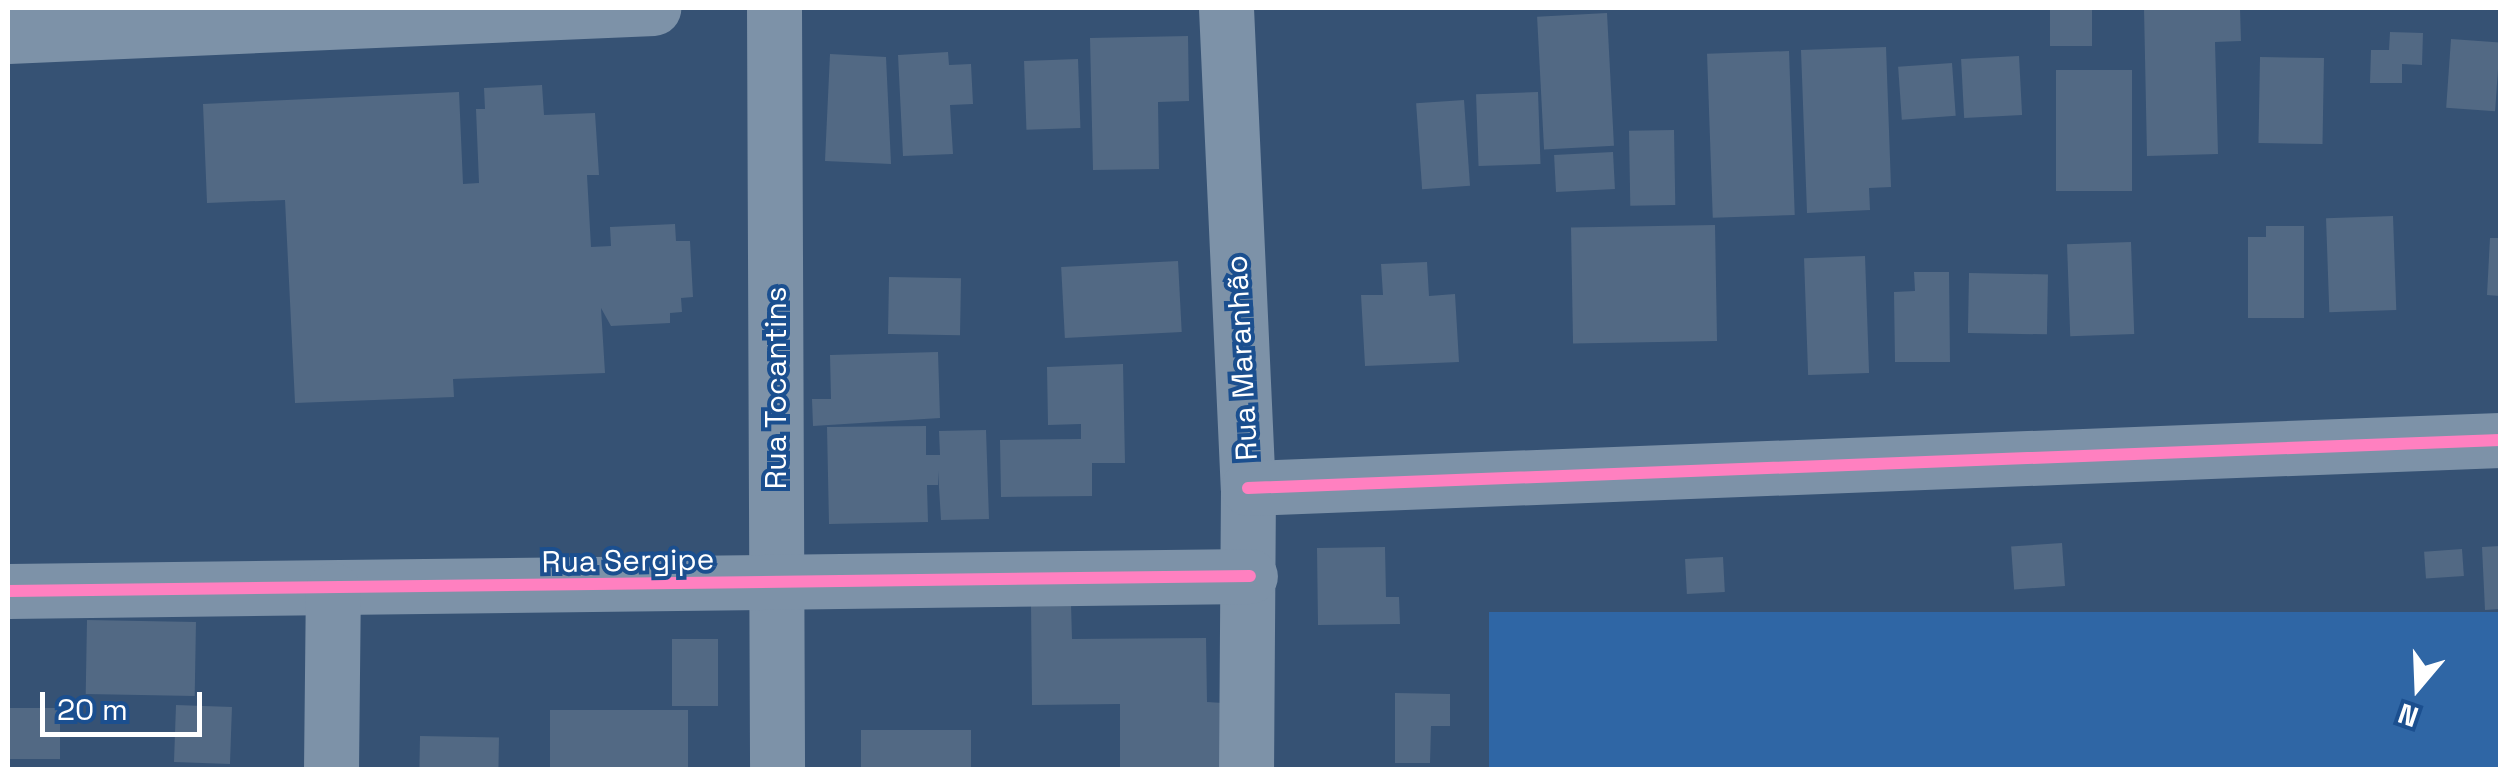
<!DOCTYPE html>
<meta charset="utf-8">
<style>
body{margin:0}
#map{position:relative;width:2508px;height:777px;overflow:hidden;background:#365274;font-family:"Space Grotesk",sans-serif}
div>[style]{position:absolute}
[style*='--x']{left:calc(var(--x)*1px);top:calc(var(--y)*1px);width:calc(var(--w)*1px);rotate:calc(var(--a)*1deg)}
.green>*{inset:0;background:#2f66a5;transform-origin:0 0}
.building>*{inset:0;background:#526984;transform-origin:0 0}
.minor>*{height:55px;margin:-27.5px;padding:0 27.5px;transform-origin:27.5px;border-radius:27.5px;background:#7d92a8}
.tertiary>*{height:55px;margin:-27.5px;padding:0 27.5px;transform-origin:27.5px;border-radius:27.5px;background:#7d92a8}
.cycleway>*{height:12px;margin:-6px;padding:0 6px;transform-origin:6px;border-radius:6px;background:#ff80c0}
span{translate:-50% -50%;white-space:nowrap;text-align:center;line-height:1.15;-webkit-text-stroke:8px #1b4f8f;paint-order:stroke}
.street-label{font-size:30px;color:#fff}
.frame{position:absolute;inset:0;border:10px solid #fff;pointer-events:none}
.north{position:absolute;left:2368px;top:637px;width:100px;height:100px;-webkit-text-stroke:8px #1b4f8f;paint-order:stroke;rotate:199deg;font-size:28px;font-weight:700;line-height:40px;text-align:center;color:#fff}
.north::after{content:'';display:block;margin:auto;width:35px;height:45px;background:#fff;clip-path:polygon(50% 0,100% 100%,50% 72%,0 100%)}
.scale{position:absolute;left:40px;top:692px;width:162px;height:45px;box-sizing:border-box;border:5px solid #fff;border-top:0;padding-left:12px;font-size:30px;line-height:35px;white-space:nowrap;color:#fff;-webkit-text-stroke:8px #1b4f8f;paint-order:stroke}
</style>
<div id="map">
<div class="green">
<i style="left:2500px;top:612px;width:157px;height:1011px;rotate:90deg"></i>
</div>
<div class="building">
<i style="left:2050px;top:8px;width:42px;height:38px"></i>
<i style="clip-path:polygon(2144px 8px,2240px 8px,2241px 41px,2215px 42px,2218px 154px,2147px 156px)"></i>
<i style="left:1607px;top:13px;width:133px;height:70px;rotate:87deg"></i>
<i style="clip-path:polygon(2390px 32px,2423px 33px,2422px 65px,2402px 64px,2402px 83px,2370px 83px,2371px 50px,2389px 50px)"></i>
<i style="clip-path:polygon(1188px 36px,1189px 101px,1158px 102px,1159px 169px,1093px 170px,1090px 38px)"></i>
<i style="left:2451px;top:39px;width:49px;height:69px;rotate:4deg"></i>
<i style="clip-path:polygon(1886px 47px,1891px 187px,1869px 188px,1870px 210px,1807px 213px,1801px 50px)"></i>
<i style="left:1789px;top:51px;width:164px;height:82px;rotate:88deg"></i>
<i style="clip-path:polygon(948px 52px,949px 65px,971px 64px,973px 104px,950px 105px,953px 154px,903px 156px,898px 55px)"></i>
<i style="clip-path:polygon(830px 54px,886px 57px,891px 164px,825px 161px)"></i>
<i style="left:2019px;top:56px;width:59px;height:58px;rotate:87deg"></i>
<i style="left:2260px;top:57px;width:64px;height:86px;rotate:1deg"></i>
<i style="left:1078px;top:59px;width:69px;height:54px;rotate:88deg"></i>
<i style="left:1952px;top:63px;width:53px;height:54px;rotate:86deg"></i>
<i style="left:2056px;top:70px;width:76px;height:121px"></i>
<i style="clip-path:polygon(542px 85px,544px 115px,595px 113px,599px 175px,587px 175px,591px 247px,611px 246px,610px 227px,675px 224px,676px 241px,690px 241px,693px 297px,681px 298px,682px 312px,670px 313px,670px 323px,611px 326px,601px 308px,605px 373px,453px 379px,454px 397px,295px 403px,285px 200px,207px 203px,203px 104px,459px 92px,463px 184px,479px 183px,476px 109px,485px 109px,484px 88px)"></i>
<i style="left:1538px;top:92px;width:72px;height:62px;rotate:88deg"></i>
<i style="left:1464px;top:100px;width:86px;height:48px;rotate:86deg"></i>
<i style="left:1674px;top:130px;width:75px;height:45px;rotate:89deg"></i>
<i style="left:1613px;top:152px;width:37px;height:59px;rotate:87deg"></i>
<i style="left:2393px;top:216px;width:94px;height:67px;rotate:88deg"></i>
<i style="left:1715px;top:225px;width:116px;height:144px;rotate:89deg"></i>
<i style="clip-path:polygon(2266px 226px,2304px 226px,2304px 318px,2248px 318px,2248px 237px,2266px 237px)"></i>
<i style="clip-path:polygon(2490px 238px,2500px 238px,2500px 296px,2487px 295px)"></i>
<i style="left:2131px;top:242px;width:92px;height:64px;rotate:88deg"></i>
<i style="left:1865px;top:256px;width:117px;height:61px;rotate:88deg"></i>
<i style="left:1178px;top:261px;width:71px;height:117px;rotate:87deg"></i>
<i style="clip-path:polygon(1427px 262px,1429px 296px,1455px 294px,1459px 362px,1365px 366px,1361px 295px,1383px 295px,1381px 264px)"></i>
<i style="clip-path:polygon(1914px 272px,1949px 272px,1950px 362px,1895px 362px,1894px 292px,1915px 291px)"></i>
<i style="left:1969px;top:273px;width:79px;height:60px;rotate:1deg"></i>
<i style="left:889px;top:277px;width:72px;height:57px;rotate:1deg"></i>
<i style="clip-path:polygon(938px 352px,940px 418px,813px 426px,812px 399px,831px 399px,830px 355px)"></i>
<i style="clip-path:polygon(1123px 364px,1125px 463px,1092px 463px,1092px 496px,1001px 497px,1000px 440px,1081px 439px,1081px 424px,1048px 425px,1047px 367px)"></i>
<i style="clip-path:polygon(926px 426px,926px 455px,940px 455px,939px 431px,986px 430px,989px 519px,941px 520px,938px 471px,938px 485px,927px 485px,928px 522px,829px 524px,827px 427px)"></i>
<i style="left:2062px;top:543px;width:43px;height:51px;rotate:86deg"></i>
<i style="clip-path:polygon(2500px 546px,2500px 609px,2485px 610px,2482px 547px)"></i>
<i style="clip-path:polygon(1385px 547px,1386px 597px,1399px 597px,1400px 624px,1318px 625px,1317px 548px)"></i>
<i style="left:2462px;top:549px;width:27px;height:38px;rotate:86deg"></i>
<i style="left:1723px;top:557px;width:35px;height:38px;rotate:87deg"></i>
<i style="clip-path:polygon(1031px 604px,1071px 604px,1072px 639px,1206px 638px,1207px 702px,1223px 703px,1222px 770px,1120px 770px,1120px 704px,1032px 705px)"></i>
<i style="left:87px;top:620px;width:109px;height:74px;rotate:1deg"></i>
<i style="left:672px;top:639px;width:46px;height:67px"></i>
<i style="clip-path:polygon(1395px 693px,1450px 694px,1450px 726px,1431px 726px,1430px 763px,1395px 763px)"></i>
<i style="left:176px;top:705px;width:56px;height:57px;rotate:2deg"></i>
<i style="left:60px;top:708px;width:51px;height:52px;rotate:90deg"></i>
<i style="left:550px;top:710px;width:138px;height:60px"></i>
<i style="left:861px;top:730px;width:110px;height:40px"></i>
<i style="left:420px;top:736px;width:79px;height:34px;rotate:1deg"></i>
</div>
<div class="minor">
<i style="--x:774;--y:8;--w:762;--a:89.77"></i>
<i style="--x:1226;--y:8;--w:481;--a:87.4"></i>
<i style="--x:1248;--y:488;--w:282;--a:90.4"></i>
<i style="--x:1248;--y:488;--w:1253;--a:-2.2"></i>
<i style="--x:8;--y:591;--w:1242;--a:-0.69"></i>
<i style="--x:331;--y:770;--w:180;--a:-89.4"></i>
</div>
<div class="tertiary">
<i style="--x:8;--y:36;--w:646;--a:-2.49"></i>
</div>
<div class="cycleway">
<i style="--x:1248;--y:488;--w:1253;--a:-2.2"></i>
<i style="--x:8;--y:591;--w:1242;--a:-0.69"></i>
</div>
<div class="street-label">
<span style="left:1242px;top:358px;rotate:-93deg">Rua Maranhão</span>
<span style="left:776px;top:388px;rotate:-90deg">Rua Tocantins</span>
<span style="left:628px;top:561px;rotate:-1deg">Rua Sergipe</span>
</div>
<div class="frame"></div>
<div class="north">N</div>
<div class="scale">20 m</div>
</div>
